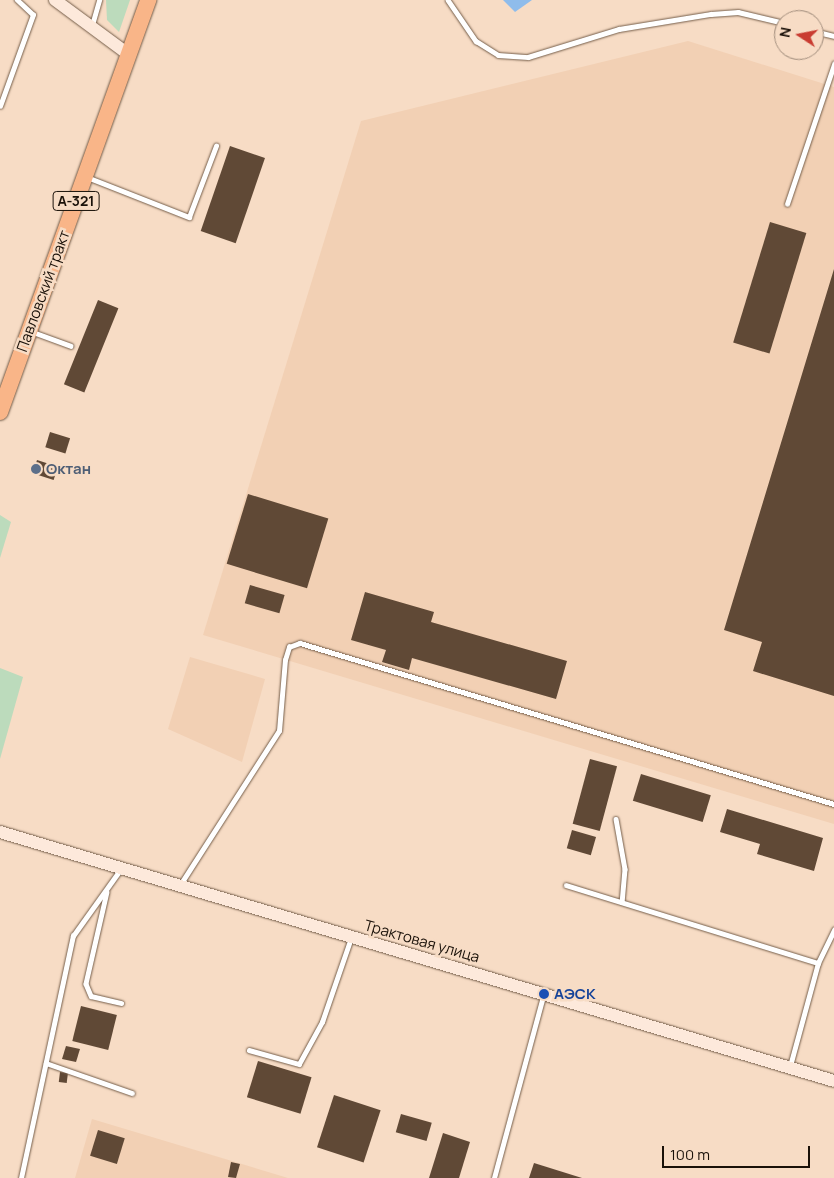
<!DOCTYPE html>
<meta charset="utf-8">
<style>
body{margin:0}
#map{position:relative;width:834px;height:1178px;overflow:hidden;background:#f7dcc5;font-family:Manrope,sans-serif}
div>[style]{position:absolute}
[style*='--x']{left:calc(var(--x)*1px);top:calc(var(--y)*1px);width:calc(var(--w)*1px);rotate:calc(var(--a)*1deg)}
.built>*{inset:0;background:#f2d0b4}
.green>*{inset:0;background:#bcdbbc}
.water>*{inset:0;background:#8fbceb}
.building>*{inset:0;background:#604936;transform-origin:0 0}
.roads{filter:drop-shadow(0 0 1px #755e4a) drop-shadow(0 0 1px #755e4a)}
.lane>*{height:4.5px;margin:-2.25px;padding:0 2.25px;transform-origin:2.25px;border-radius:2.25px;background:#fff}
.secondary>*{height:12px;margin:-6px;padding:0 6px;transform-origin:6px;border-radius:6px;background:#fde9db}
.highway>*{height:16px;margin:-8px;padding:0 8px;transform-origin:8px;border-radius:8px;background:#f9b588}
.dots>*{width:14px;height:14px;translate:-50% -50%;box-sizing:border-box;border:2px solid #f7dcc5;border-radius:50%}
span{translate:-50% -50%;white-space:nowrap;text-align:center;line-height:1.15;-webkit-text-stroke:5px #f7dcc5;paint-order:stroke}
.shield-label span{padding:1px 4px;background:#f7dcc5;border:1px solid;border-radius:4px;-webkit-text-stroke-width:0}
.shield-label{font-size:14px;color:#1a1109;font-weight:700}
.street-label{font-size:15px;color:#1a1109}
.service-label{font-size:15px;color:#4e5e75;font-weight:700}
.left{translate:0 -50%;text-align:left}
.transit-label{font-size:15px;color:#164399;font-weight:700}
.north{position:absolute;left:774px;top:10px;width:50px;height:50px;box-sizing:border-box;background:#f7dcc5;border:1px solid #9f8b7a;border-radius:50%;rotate:281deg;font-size:14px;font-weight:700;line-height:20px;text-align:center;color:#1a1109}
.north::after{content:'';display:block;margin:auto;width:18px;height:22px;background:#c93c31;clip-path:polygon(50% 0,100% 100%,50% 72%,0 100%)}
.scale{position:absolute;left:662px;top:1146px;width:148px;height:22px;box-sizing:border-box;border:2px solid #1a1109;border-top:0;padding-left:6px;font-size:15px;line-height:18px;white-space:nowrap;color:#1a1109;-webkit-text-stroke:4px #f7dcc5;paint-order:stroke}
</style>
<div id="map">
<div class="built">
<i style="clip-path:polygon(688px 41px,834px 87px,834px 824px,203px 635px,361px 121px)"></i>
<i style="clip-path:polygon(190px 657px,265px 679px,242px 762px,168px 729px)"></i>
<i style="clip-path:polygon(92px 1119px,288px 1178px,75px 1178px)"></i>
</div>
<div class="green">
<i style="clip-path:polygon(106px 0,130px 0,119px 32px,107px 20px)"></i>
<i style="clip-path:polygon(0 515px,11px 522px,0 558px)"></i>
<i style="clip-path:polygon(0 668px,23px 677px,0 759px)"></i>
</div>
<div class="water">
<i style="clip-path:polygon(503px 0,532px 0,515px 12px)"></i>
</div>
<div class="building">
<i style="left:230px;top:146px;width:37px;height:90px;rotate:19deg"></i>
<i style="left:770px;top:222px;width:38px;height:126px;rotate:17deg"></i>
<i style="clip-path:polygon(834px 269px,834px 696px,753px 671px,762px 642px,724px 630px)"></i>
<i style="left:98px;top:300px;width:22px;height:91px;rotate:22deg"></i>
<i style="left:50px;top:432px;width:21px;height:16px;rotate:17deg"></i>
<i style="left:37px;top:460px;width:22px;height:14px;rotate:18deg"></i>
<i style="left:248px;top:494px;width:84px;height:73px;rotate:17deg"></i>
<i style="left:250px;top:585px;width:36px;height:19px;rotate:16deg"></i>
<i style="clip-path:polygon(365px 592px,434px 612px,431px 622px,567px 661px,556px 699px,412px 658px,409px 670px,382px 662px,386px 650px,351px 640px)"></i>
<i style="left:590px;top:759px;width:28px;height:67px;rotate:15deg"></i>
<i style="left:641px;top:774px;width:73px;height:28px;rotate:17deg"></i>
<i style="clip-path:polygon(727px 809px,823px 838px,814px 871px,757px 854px,760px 844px,720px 832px)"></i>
<i style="left:572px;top:830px;width:25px;height:19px;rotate:16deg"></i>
<i style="left:81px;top:1006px;width:37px;height:36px;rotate:14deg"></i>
<i style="clip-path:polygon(66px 1046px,80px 1049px,76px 1062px,62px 1059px)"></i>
<i style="left:258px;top:1061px;width:56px;height:38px;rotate:17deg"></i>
<i style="left:60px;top:1072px;width:8px;height:10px;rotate:7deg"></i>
<i style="left:334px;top:1095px;width:49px;height:55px;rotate:18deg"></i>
<i style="left:401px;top:1114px;width:32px;height:19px;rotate:16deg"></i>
<i style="left:98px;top:1130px;width:28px;height:27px;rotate:17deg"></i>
<i style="clip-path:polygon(443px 1133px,470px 1142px,459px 1178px,429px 1178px)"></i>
<i style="clip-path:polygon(231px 1162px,240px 1164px,236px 1178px,228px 1177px)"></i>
<i style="clip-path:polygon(534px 1163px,582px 1178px,529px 1178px)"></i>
</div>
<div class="roads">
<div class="lane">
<i style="--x:448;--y:0;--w:50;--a:55.7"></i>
<i style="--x:476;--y:41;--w:26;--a:32"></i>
<i style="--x:498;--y:55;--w:30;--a:4"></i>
<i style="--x:528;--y:57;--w:95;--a:-17.1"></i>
<i style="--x:619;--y:29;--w:93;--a:-9.3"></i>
<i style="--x:711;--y:14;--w:27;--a:-4"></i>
<i style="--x:738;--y:12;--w:47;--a:13.4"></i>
<i style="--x:92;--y:25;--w:26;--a:-74"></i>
<i style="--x:814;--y:31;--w:21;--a:14"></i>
<i style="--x:0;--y:106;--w:97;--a:-70.1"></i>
<i style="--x:33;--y:15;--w:22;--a:-137"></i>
<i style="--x:87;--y:177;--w:110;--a:21.4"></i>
<i style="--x:189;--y:217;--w:76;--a:-69.2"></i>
<i style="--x:787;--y:204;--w:148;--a:-71.4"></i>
<i style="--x:33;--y:332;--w:40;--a:20.2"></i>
<i style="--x:616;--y:819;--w:51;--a:79.8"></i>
<i style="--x:625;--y:869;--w:33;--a:95"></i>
<i style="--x:180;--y:885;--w:183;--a:-57.3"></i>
<i style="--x:279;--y:731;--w:71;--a:-85.2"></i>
<i style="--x:285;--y:660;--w:14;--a:-73"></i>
<i style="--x:289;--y:647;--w:12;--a:-20"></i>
<i style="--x:300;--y:643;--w:558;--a:16.78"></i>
<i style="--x:566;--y:885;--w:264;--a:17.2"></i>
<i style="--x:107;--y:892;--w:94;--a:102.9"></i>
<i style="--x:86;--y:984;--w:13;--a:67"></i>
<i style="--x:91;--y:996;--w:31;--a:13"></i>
<i style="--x:249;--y:1050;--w:52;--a:15.6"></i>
<i style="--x:299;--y:1064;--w:48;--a:-61.3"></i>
<i style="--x:322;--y:1022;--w:89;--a:-71"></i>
<i style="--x:46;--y:1063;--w:91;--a:19.2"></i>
<i style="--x:790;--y:1066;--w:107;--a:-74.8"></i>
<i style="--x:818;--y:963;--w:37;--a:-64"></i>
<i style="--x:21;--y:1178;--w:248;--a:-77.9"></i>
<i style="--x:73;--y:936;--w:81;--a:-54.5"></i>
<i style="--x:494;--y:1178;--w:188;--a:-74.9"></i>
</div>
<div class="secondary">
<i style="--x:55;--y:0;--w:91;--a:36.5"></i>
<i style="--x:0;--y:832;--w:870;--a:16.62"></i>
</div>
<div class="highway">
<i style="--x:0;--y:412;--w:438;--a:-70.2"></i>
</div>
</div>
<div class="dots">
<i style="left:36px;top:469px;background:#5c6f8a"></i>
<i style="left:544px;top:994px;background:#1a4fb4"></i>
</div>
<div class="shield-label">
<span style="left:76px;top:201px">А-321</span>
</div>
<div class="street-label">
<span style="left:43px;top:291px;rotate:-70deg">Павловский тракт</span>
<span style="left:422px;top:941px;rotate:16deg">Трактовая улица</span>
</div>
<div class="service-label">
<span class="left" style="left:46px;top:469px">Октан</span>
</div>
<div class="transit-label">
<span class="left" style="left:554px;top:994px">АЭСК</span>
</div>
<div class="north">N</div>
<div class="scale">100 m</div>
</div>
